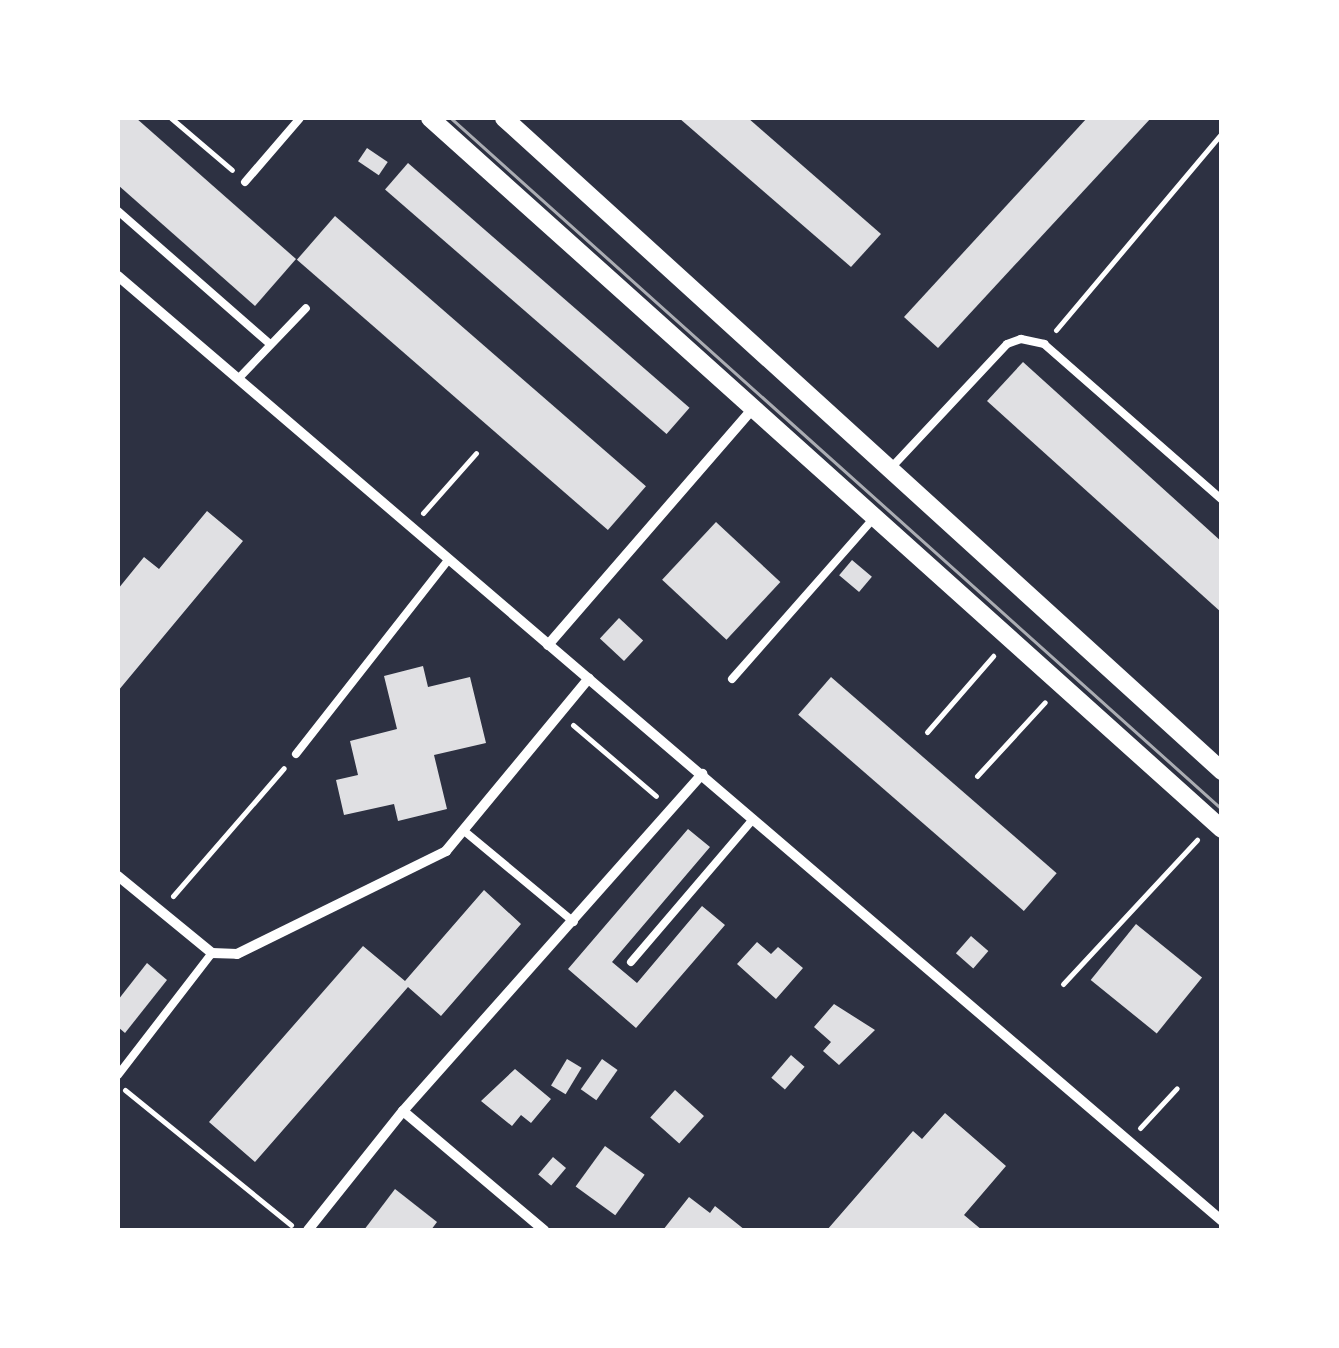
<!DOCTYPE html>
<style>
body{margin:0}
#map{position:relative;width:1339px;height:1348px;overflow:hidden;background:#2d3142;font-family:"DM Sans",sans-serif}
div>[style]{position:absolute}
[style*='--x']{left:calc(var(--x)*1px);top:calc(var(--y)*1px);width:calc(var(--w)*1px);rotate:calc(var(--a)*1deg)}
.building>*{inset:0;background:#e0e0e3;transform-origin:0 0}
.path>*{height:5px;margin:-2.5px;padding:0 2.5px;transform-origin:2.5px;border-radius:2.5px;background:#fff}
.service>*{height:8px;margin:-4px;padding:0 4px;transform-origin:4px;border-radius:4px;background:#fff}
.minor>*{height:10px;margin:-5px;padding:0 5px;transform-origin:5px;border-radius:5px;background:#fff}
.tertiary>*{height:18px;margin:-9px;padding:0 9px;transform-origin:9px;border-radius:9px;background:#fff}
.tram>*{height:2.5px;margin:-1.25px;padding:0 1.25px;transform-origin:1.25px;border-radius:1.25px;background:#abadb3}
span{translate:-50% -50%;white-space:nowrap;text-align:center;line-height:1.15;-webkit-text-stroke:10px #fff;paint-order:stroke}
.frame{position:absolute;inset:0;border:120px solid #fff;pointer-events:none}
</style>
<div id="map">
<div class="building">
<i style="clip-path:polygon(118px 118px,136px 118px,296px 259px,255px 306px,118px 185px)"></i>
<i style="clip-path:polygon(679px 118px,748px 118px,881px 234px,851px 267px)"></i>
<i style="clip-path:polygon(1087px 118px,1151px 118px,938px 348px,904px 317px)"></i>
<i style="left:367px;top:148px;width:25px;height:16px;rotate:34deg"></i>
<i style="left:408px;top:163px;width:373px;height:35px;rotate:41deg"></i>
<i style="left:335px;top:216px;width:412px;height:58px;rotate:41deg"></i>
<i style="clip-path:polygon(1023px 362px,1222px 542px,1222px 613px,987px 401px)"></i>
<i style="clip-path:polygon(207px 511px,243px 541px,118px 691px,118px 589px,144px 557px,159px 569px)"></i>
<i style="left:716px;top:522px;width:88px;height:79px;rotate:43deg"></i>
<i style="left:852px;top:560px;width:26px;height:20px;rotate:40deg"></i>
<i style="left:619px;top:618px;width:33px;height:28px;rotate:43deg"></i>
<i style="clip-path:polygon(423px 666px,428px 687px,470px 677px,486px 743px,434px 755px,447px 809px,398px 821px,394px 804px,344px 815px,336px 780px,358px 775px,350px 741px,397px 729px,384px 676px)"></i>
<i style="left:831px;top:677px;width:299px;height:50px;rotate:41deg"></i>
<i style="clip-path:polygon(688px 829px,710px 847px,612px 962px,637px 983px,702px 906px,725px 925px,636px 1028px,568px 969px)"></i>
<i style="clip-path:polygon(484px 890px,521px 924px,441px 1016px,408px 987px,255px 1162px,209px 1122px,363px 946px,405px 981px)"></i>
<i style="left:1136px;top:924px;width:85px;height:72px;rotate:39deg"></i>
<i style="left:971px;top:936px;width:23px;height:23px;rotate:41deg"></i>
<i style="clip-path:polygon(757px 942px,771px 954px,778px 947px,803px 968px,776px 999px,737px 964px)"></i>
<i style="clip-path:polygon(147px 963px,167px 980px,125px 1033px,118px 1027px,118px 1000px)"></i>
<i style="clip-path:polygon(834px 1004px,875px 1030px,839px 1065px,823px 1051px,831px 1042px,814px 1027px)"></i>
<i style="left:791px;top:1055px;width:18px;height:30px;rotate:41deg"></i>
<i style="left:567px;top:1059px;width:17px;height:31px;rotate:31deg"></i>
<i style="left:602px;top:1059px;width:19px;height:37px;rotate:35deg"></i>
<i style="clip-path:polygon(515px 1069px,551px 1099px,531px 1123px,521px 1115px,512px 1126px,481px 1101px)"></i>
<i style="left:675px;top:1090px;width:39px;height:37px;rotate:42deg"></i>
<i style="clip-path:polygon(945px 1113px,1006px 1166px,964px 1215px,982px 1230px,827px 1230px,913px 1131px,922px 1139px)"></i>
<i style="left:605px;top:1146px;width:49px;height:50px;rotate:36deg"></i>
<i style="left:553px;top:1157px;width:17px;height:23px;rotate:40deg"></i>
<i style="clip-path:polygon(395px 1189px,437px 1222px,431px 1230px,364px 1230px)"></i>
<i style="clip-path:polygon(689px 1197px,710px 1213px,715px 1206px,745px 1230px,663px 1230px)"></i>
</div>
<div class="path">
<i style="--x:171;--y:118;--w:80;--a:40.4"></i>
<i style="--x:1056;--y:330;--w:258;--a:-49.9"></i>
<i style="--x:423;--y:513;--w:80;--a:-48.5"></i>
<i style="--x:573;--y:725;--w:109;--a:40.5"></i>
<i style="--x:927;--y:732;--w:101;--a:-49"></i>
<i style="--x:977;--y:776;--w:100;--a:-47.4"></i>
<i style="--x:173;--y:896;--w:169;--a:-49.1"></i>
<i style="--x:1063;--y:984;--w:197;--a:-47.1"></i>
<i style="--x:125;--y:1090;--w:214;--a:39.1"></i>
<i style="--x:1140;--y:1128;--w:54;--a:-47.2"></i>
</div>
<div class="service">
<i style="--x:245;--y:182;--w:84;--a:-49.3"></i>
<i style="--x:118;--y:211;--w:202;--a:41.2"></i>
<i style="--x:238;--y:379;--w:98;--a:-46.2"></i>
<i style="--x:890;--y:469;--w:171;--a:-46.9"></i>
<i style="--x:1007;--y:344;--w:15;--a:-20"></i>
<i style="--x:1021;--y:339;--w:24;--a:12"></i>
<i style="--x:1044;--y:344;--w:237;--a:41.2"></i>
<i style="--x:732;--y:679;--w:215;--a:-48.6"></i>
<i style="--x:296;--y:754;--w:246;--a:-51.9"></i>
<i style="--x:463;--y:830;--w:144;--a:39.7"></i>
<i style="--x:631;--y:962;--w:188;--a:-49.5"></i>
<i style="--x:118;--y:1075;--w:154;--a:-52.4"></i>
</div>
<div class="minor">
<i style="--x:118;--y:276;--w:1453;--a:40.56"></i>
<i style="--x:548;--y:645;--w:313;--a:-49.1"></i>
<i style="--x:118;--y:876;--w:122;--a:39.3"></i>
<i style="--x:212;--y:953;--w:25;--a:2"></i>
<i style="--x:237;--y:954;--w:233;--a:-26.2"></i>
<i style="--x:446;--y:851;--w:224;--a:-50.4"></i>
<i style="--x:403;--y:1111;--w:185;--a:40.2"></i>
<i style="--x:308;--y:1230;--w:152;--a:-51.4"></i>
<i style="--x:403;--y:1111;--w:451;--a:-48.4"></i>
</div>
<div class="tertiary">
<i style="--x:430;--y:118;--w:1064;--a:41.92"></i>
<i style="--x:504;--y:118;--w:971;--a:42.29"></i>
</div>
<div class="tram">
<i style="--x:451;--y:118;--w:1035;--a:41.87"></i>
</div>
<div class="frame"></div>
</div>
